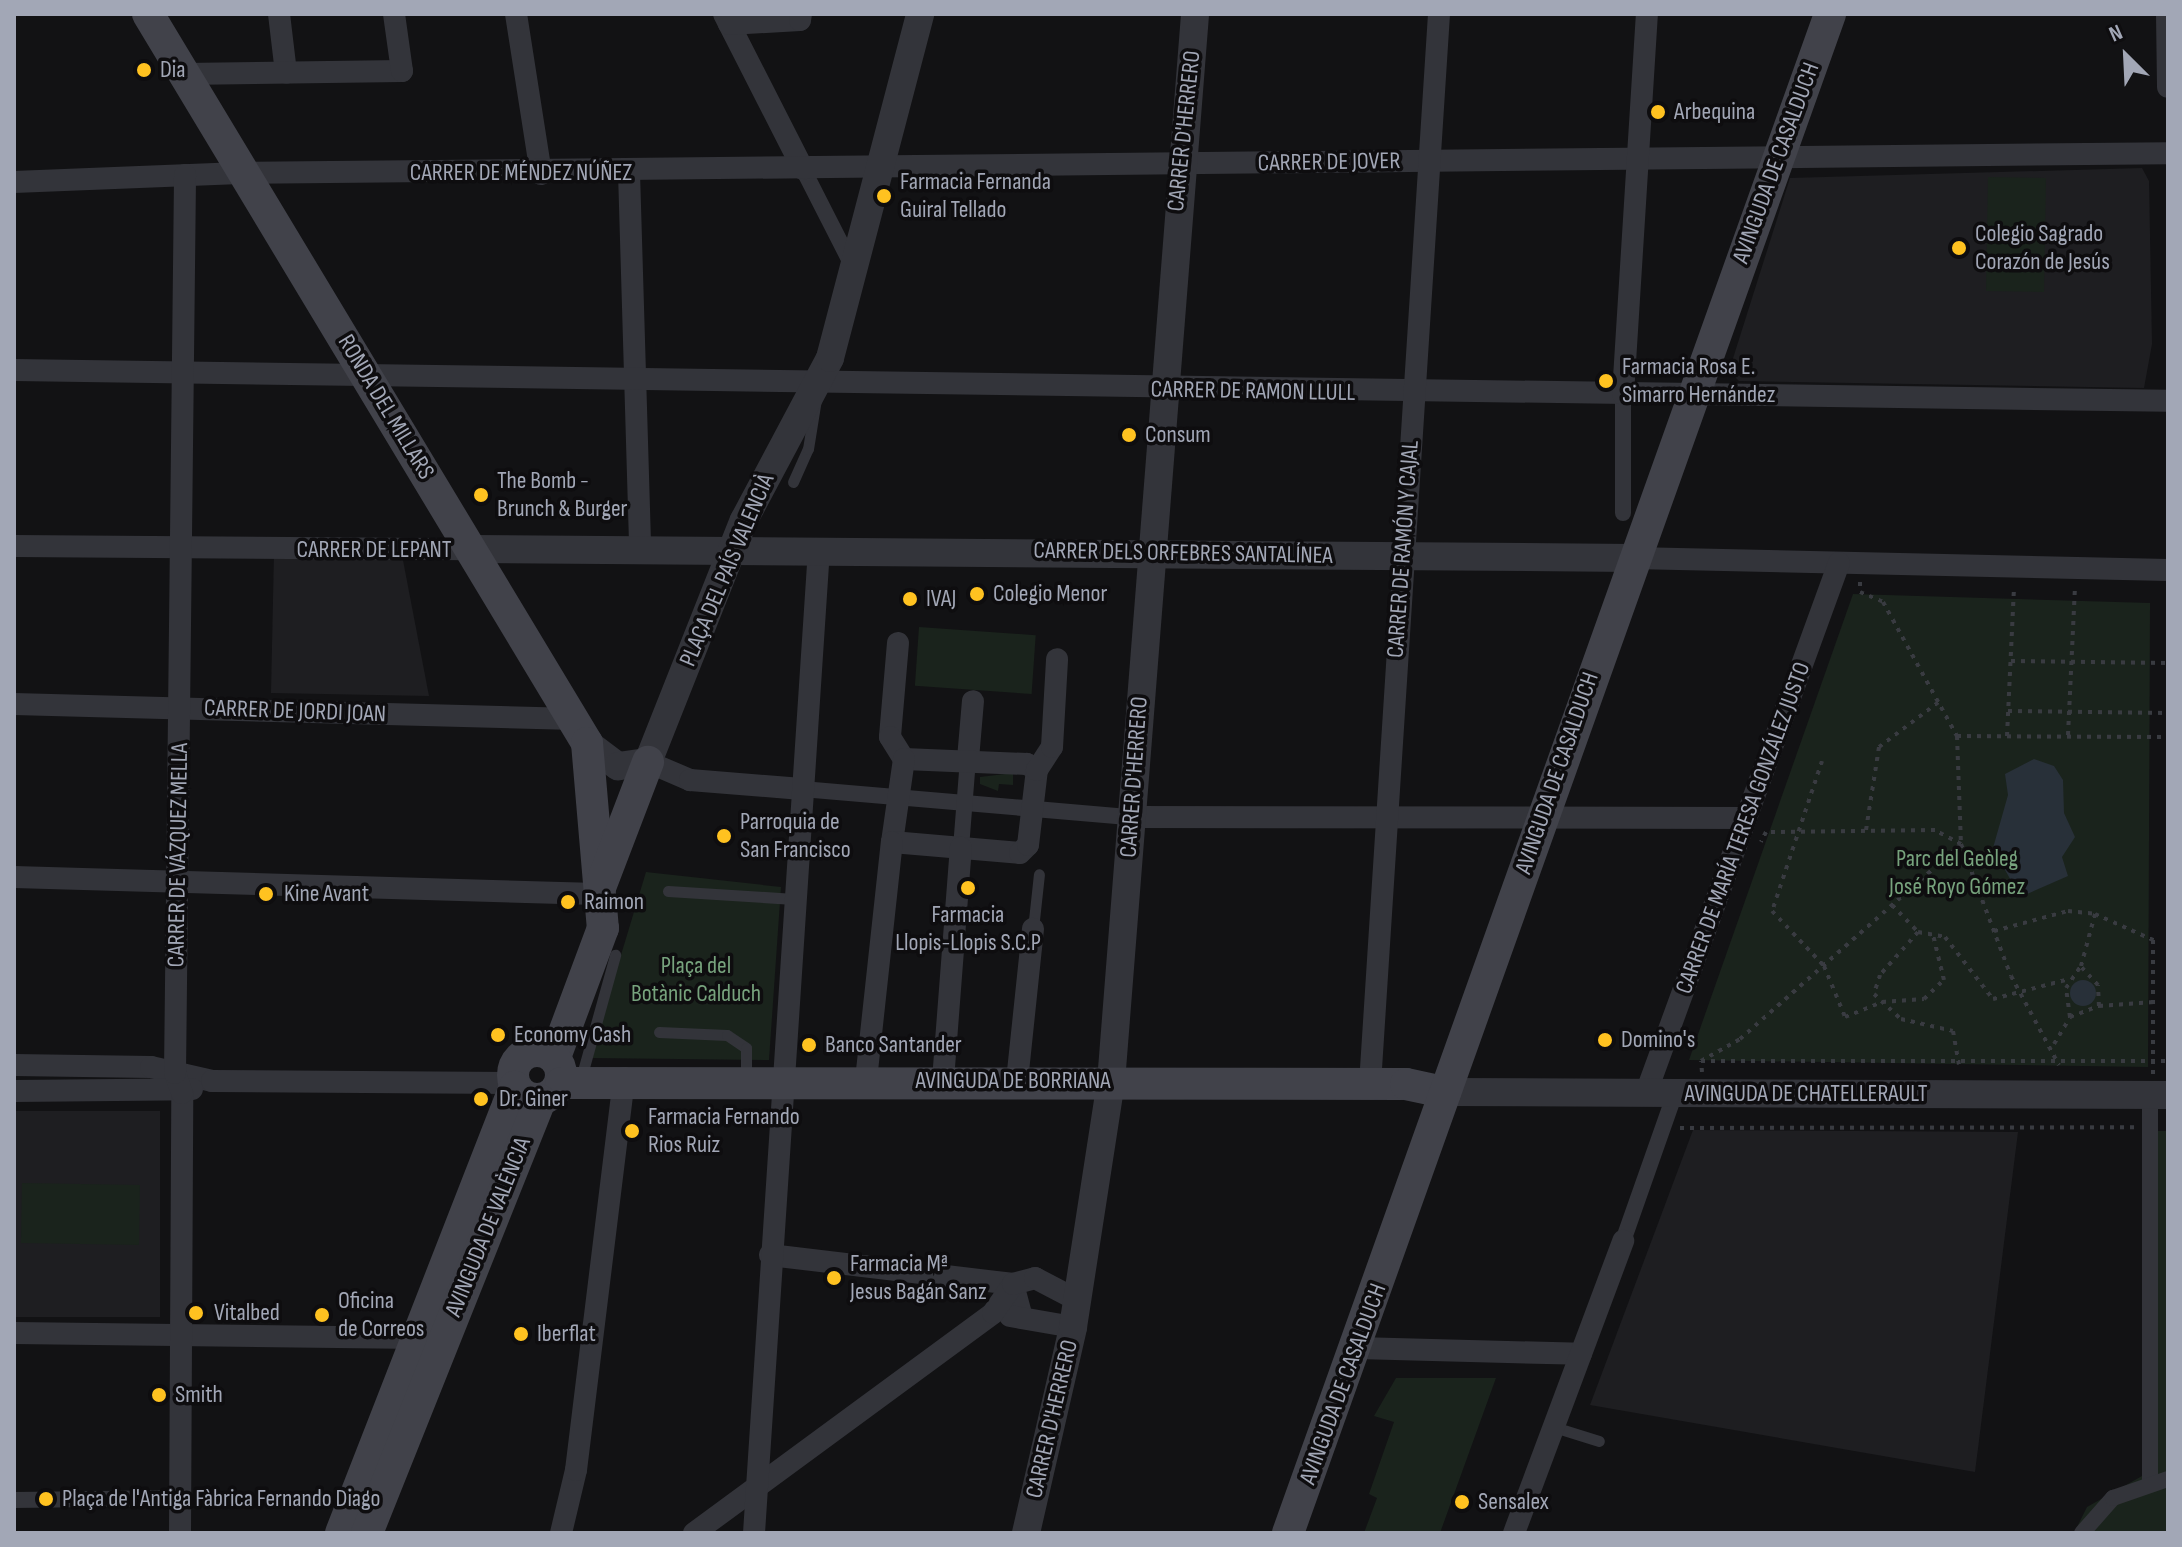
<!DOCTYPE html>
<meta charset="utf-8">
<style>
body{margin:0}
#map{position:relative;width:2182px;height:1547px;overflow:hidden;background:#121214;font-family:"Sofia Sans Condensed",sans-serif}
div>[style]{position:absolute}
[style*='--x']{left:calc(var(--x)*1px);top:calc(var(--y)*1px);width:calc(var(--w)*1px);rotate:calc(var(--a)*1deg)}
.built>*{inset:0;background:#1e1e21;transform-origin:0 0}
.green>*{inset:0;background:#1a231c;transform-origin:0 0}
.water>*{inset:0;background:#283039}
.round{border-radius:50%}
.path>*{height:4px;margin-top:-2px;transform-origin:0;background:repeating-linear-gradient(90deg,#393b41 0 4px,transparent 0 10px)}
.service>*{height:11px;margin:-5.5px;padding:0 5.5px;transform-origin:5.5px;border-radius:5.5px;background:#33343a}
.pedestrian>*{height:16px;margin:-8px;padding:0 8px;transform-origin:8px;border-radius:8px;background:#33343a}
.minor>*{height:22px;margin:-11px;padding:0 11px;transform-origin:11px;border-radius:11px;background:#33343a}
.tertiary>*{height:28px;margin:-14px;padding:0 14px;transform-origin:14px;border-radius:14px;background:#33343a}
.secondary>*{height:32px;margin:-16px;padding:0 16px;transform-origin:16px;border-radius:16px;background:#41424a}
.secondary>.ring{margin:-16px;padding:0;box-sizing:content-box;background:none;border:32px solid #41424a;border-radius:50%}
.dots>*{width:22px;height:22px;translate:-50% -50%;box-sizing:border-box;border:4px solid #0e0d0f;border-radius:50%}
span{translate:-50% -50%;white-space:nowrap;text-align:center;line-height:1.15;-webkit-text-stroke:7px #0e0d0f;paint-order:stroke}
.poi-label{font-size:24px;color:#a2a7b6}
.left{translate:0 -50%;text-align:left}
.street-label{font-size:24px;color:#a2a7b6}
.park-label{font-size:24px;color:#77a37d}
.frame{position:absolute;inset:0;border:16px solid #a2a7b6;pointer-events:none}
.north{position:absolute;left:2086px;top:16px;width:80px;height:80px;-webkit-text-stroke:6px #0e0d0f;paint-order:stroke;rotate:336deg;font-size:22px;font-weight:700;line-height:32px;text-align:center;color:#a2a7b6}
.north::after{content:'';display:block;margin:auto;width:28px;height:36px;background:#a2a7b6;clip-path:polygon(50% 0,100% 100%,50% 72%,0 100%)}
</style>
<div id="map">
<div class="built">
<i style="clip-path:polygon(2142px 168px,2149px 181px,2152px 344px,2144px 388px,1739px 381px,1729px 371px,1790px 178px)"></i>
<i style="clip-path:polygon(274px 553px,402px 555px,429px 696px,271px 693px)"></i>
<i style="left:14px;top:1111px;width:146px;height:206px"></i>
<i style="clip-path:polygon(1693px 1130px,2018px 1132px,1975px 1472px,1590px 1405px)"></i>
</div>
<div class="green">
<i style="left:2046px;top:178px;width:114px;height:58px;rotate:91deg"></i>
<i style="clip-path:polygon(1853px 594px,2150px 603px,2148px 1067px,1689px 1060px)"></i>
<i style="left:919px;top:627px;width:117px;height:59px;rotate:4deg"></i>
<i style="clip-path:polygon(1013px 773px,1013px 785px,999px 784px,998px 791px,980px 784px,980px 777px)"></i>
<i style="clip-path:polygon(646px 872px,781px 887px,769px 1060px,590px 1058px)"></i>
<i style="clip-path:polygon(2143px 1131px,2168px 1131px,2168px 1533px,2074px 1533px,2087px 1507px,2142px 1476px)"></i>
<i style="left:22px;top:1183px;width:118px;height:60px;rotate:1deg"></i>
<i style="clip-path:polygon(1396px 1378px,1496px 1378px,1440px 1533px,1364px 1533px,1377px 1498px,1369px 1494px,1394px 1422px,1374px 1416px)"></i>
</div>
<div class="water">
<i style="clip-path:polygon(2034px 759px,2054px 766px,2063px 780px,2064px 813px,2075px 837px,2062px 857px,2068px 876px,2020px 897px,1993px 848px,2008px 795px,2005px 774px)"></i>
<i class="round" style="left:2070px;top:980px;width:26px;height:26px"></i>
</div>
<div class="path">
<i style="--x:1860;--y:582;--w:10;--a:90"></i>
<i style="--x:1860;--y:592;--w:25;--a:23"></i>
<i style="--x:1883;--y:602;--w:153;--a:61.1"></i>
<i style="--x:1957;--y:736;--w:108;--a:87.9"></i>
<i style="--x:1961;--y:844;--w:141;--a:69.3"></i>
<i style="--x:2011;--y:976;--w:101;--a:61.7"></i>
<i style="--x:2011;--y:661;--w:157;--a:0.7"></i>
<i style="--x:2008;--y:711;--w:160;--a:0.7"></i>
<i style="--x:2068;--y:735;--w:149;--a:-87.3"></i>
<i style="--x:1957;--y:736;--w:211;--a:0.3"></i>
<i style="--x:2007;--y:736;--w:149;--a:-87.3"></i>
<i style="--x:1822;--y:761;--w:158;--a:108.4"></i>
<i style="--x:1772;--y:911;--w:76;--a:46.6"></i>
<i style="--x:1824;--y:966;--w:55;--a:67.6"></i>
<i style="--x:1845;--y:1017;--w:40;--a:-22"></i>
<i style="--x:1882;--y:1002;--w:42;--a:-4.1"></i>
<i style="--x:1924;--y:999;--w:28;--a:-44"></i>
<i style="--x:1944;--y:980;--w:46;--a:-103.7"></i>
<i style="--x:1866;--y:830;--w:84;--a:-81.1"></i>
<i style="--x:1879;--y:747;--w:76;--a:-37"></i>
<i style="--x:1892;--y:905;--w:37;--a:46"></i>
<i style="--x:1918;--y:932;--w:27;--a:10"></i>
<i style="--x:1945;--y:937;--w:78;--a:52.3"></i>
<i style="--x:1993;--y:999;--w:79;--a:-14.7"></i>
<i style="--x:1994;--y:931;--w:77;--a:-15.1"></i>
<i style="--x:2068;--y:911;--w:27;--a:6"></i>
<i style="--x:2095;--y:914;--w:64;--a:24.1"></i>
<i style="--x:2153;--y:940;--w:134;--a:90"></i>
<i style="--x:1918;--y:932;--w:57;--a:131.5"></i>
<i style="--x:1880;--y:975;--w:20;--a:108"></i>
<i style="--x:1874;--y:994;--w:37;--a:43"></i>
<i style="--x:1901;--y:1019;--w:53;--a:13"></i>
<i style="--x:1953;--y:1031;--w:34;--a:80"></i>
<i style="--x:2099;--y:1006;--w:55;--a:-4.2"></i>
<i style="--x:2070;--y:1017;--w:31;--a:-21"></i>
<i style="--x:2099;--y:1006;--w:21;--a:-93"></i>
<i style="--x:2098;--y:985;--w:25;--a:-133"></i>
<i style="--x:2054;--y:1044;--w:31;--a:-59"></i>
<i style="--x:2070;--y:1017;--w:29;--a:-98"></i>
<i style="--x:2066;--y:988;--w:27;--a:-56"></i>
<i style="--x:2081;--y:966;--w:54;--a:-74.9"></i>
<i style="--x:1701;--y:1061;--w:45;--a:-29.4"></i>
<i style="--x:1740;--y:1039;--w:295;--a:-41.4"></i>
<i style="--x:1961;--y:844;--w:30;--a:-152"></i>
<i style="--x:1935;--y:830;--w:169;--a:179.3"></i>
<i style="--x:1766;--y:832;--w:11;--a:117"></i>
<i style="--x:1702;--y:1072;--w:11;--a:-95"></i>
<i style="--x:1701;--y:1061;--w:467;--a:0"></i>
<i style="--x:1680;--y:1128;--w:454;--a:-0.1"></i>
</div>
<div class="service">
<i style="--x:793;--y:482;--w:36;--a:-66"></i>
<i style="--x:808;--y:449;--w:51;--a:-80.9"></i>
<i style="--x:668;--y:891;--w:126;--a:3.6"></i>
<i style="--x:1033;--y:929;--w:55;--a:-83.8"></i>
<i style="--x:659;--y:1032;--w:68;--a:2.5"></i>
<i style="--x:727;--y:1035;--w:23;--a:34"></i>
<i style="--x:746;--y:1048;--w:31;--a:90"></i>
<i style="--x:581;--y:1078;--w:128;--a:-74.5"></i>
<i style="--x:1554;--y:1427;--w:47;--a:17.3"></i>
</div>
<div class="pedestrian">
<i style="--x:803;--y:169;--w:110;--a:63"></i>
<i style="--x:1623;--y:513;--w:119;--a:-90"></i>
<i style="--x:802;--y:789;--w:330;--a:4.9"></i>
<i style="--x:961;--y:848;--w:89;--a:-85.5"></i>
<i style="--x:2150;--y:1095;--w:386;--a:90"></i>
<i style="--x:1623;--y:1241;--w:157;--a:-70.6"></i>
<i style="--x:14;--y:1500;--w:166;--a:-0.7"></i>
<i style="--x:2082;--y:1533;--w:47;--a:-48.5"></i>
<i style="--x:2113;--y:1498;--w:58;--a:-19.1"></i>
</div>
<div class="minor">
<i style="--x:279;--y:14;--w:59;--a:83.2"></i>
<i style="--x:516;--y:14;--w:162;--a:81.1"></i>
<i style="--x:724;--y:14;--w:174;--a:63"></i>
<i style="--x:2167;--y:14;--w:73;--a:89.2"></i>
<i style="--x:729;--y:24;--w:71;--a:-3.2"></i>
<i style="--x:800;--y:20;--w:6;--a:-81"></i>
<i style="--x:184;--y:74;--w:218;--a:-0.8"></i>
<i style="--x:402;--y:71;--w:58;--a:-98"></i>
<i style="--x:629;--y:172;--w:378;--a:88.3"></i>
<i style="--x:14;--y:182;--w:226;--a:-2.3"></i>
<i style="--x:240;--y:173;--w:1928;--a:-0.59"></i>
<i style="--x:14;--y:370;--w:2154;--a:0.82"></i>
<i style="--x:1623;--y:394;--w:381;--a:-86.4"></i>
<i style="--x:14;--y:546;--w:458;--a:0.4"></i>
<i style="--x:1633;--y:558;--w:535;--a:1.28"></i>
<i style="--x:898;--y:643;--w:94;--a:94.9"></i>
<i style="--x:890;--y:737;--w:26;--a:58"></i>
<i style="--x:14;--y:704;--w:561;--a:1.53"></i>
<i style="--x:968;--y:759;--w:58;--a:-85.1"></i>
<i style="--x:648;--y:762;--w:46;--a:23.2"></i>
<i style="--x:690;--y:780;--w:112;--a:4.6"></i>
<i style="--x:1037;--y:770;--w:12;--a:-149"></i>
<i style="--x:1027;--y:764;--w:123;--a:-177.7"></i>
<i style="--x:904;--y:759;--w:84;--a:98.2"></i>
<i style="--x:892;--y:842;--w:128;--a:4.9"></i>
<i style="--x:1020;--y:853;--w:11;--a:-45"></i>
<i style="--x:1028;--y:845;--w:76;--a:-83.2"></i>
<i style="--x:1037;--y:770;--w:27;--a:-57"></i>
<i style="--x:1052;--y:747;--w:88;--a:-86.7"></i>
<i style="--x:1131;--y:817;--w:615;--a:0.09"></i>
<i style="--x:14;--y:877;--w:583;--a:1.67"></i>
<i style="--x:14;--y:1065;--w:137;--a:0.8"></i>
<i style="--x:151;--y:1067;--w:63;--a:12.9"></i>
<i style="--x:212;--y:1081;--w:301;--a:0.4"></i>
<i style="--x:866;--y:1080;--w:239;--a:-83.8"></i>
<i style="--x:943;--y:1080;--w:233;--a:-85.6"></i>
<i style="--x:1017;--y:1081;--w:153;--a:-84"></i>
<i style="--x:1370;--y:1084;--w:1072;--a:-86.31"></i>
<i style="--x:14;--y:1091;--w:178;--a:-0.6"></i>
<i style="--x:1646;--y:1093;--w:564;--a:-69.99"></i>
<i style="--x:770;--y:1255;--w:245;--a:6.8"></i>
<i style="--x:1013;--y:1284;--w:35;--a:75"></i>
<i style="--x:1010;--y:1316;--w:64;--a:9.9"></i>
<i style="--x:14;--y:1333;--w:405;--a:0.7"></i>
<i style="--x:1357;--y:1348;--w:224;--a:1.5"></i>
<i style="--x:180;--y:1533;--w:440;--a:-89.7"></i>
<i style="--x:182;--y:1093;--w:21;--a:-109"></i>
<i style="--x:175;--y:1073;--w:898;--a:-89.36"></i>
<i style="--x:561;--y:1533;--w:65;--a:-76.6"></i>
<i style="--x:576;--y:1470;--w:395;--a:-83"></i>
<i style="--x:694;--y:1533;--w:371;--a:-36.3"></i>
<i style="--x:993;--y:1313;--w:35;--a:-55"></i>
<i style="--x:1013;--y:1284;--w:23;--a:-15"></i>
<i style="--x:1035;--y:1278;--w:47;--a:27.6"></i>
<i style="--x:754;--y:1533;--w:985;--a:-86.22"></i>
<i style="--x:1514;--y:1533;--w:312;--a:-69.5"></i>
</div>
<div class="tertiary">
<i style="--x:472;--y:549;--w:1161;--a:0.44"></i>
<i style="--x:587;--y:743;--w:39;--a:37"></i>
<i style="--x:618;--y:766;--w:30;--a:-8"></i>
<i style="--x:648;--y:762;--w:260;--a:-68.4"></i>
<i style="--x:744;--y:520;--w:183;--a:-62"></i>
<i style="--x:830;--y:358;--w:356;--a:-75.3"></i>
<i style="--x:1445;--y:1092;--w:723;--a:0.24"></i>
<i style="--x:1026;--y:1533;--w:211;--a:-77.1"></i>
<i style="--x:1073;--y:1327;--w:248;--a:-81.2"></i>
<i style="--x:1111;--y:1082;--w:1071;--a:-85.5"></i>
</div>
<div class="secondary">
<i style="--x:148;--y:14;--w:851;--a:58.94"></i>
<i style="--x:587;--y:743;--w:186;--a:85.1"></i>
<i style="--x:603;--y:928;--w:138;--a:110.4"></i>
<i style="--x:601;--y:885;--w:132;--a:-69.1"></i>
<i class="ring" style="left:513px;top:1051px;width:16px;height:16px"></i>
<i style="--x:561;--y:1083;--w:845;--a:0.07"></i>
<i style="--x:1406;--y:1084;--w:40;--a:12"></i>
<i style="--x:341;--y:1533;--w:479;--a:-68.7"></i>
<i style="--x:367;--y:1533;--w:466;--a:-68.2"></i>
<i style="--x:1288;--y:1533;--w:1613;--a:-70.36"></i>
</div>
<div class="dots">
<i style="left:144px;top:70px;background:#ffc220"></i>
<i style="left:1658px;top:112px;background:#ffc220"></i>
<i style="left:884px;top:196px;background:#ffc220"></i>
<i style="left:1959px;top:248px;background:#ffc220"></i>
<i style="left:1606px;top:381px;background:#ffc220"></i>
<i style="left:1129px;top:435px;background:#ffc220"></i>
<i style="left:481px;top:495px;background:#ffc220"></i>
<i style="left:977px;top:594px;background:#ffc220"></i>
<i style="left:910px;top:599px;background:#ffc220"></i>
<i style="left:724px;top:836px;background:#ffc220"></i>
<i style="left:968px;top:888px;background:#ffc220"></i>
<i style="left:266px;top:894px;background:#ffc220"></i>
<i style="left:568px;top:902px;background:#ffc220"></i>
<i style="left:498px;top:1035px;background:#ffc220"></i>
<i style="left:1605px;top:1040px;background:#ffc220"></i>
<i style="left:809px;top:1045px;background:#ffc220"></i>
<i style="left:481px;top:1099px;background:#ffc220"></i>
<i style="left:632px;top:1131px;background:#ffc220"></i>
<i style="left:834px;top:1278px;background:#ffc220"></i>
<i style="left:196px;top:1313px;background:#ffc220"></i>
<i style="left:322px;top:1315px;background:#ffc220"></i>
<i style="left:521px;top:1334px;background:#ffc220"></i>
<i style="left:159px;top:1395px;background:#ffc220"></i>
<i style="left:46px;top:1499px;background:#ffc220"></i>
<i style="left:1462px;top:1502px;background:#ffc220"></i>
</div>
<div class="poi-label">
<span class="left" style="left:160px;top:70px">Dia</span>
<span class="left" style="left:1674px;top:112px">Arbequina</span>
<span class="left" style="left:900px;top:196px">Farmacia Fernanda<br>Guiral Tellado</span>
<span class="left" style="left:1975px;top:248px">Colegio Sagrado<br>Corazón de Jesús</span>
<span class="left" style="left:1622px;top:381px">Farmacia Rosa E.<br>Simarro Hernández</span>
<span class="left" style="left:1145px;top:435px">Consum</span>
<span class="left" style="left:497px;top:495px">The Bomb -<br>Brunch &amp; Burger</span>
<span class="left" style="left:993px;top:594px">Colegio Menor</span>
<span class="left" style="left:926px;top:599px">IVAJ</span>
<span class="left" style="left:740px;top:836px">Parroquia de<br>San Francisco</span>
<span class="left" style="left:284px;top:894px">Kine Avant</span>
<span class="left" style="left:584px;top:902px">Raimon</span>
<span style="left:968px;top:929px">Farmacia<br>Llopis-Llopis S.C.P</span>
<span class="left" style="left:514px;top:1035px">Economy Cash</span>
<span class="left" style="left:1621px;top:1040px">Domino's</span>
<span class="left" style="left:825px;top:1045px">Banco Santander</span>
<span class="left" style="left:499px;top:1099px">Dr. Giner</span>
<span class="left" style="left:648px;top:1131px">Farmacia Fernando<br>Rios Ruiz</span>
<span class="left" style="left:850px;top:1278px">Farmacia Mª<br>Jesus Bagán Sanz</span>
<span class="left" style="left:338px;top:1315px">Oficina<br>de Correos</span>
<span class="left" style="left:214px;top:1313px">Vitalbed</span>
<span class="left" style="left:537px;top:1334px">Iberflat</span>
<span class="left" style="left:175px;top:1395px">Smith</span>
<span class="left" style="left:62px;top:1499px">Plaça de l'Antiga Fàbrica Fernando Diago</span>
<span class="left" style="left:1478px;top:1502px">Sensalex</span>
</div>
<div class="street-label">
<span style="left:1184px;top:131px;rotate:-84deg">CARRER D'HERRERO</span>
<span style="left:1329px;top:162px;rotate:-1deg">CARRER DE JOVER</span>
<span style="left:1776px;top:163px;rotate:-70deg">AVINGUDA DE CASALDUCH</span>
<span style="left:521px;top:173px">CARRER DE MÉNDEZ NÚÑEZ</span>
<span style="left:1253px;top:391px;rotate:1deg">CARRER DE RAMON LLULL</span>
<span style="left:386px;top:407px;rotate:59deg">RONDA DEL MILLARS</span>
<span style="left:1403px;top:549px;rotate:-86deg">CARRER DE RAMÓN Y CAJAL</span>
<span style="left:374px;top:550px">CARRER DE LEPANT</span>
<span style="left:1183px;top:553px;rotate:1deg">CARRER DELS ORFEBRES SANTALÍNEA</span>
<span style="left:727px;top:570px;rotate:-67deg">PLAÇA DEL PAÍS VALENCIÀ</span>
<span style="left:295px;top:711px;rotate:2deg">CARRER DE JORDI JOAN</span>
<span style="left:1557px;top:773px;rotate:-71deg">AVINGUDA DE CASALDUCH</span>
<span style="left:1134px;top:777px;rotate:-86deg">CARRER D'HERRERO</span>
<span style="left:1743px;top:828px;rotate:-70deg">CARRER DE MARÍA TERESA GONZÁLEZ JUSTO</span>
<span style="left:178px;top:855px;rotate:-89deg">CARRER DE VÁZQUEZ MELLA</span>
<span style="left:1013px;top:1081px">AVINGUDA DE BORRIANA</span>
<span style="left:1806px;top:1094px">AVINGUDA DE CHATELLERAULT</span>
<span style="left:488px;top:1227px;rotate:-68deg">AVINGUDA DE VALÈNCIA</span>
<span style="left:1343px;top:1384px;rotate:-70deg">AVINGUDA DE CASALDUCH</span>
<span style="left:1052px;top:1419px;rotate:-77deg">CARRER D'HERRERO</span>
</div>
<div class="park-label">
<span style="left:1957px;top:873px">Parc del Geòleg<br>José Royo Gómez</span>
<span style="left:696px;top:980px">Plaça del<br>Botànic Calduch</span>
</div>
<div class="frame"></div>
<div class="north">N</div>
</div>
